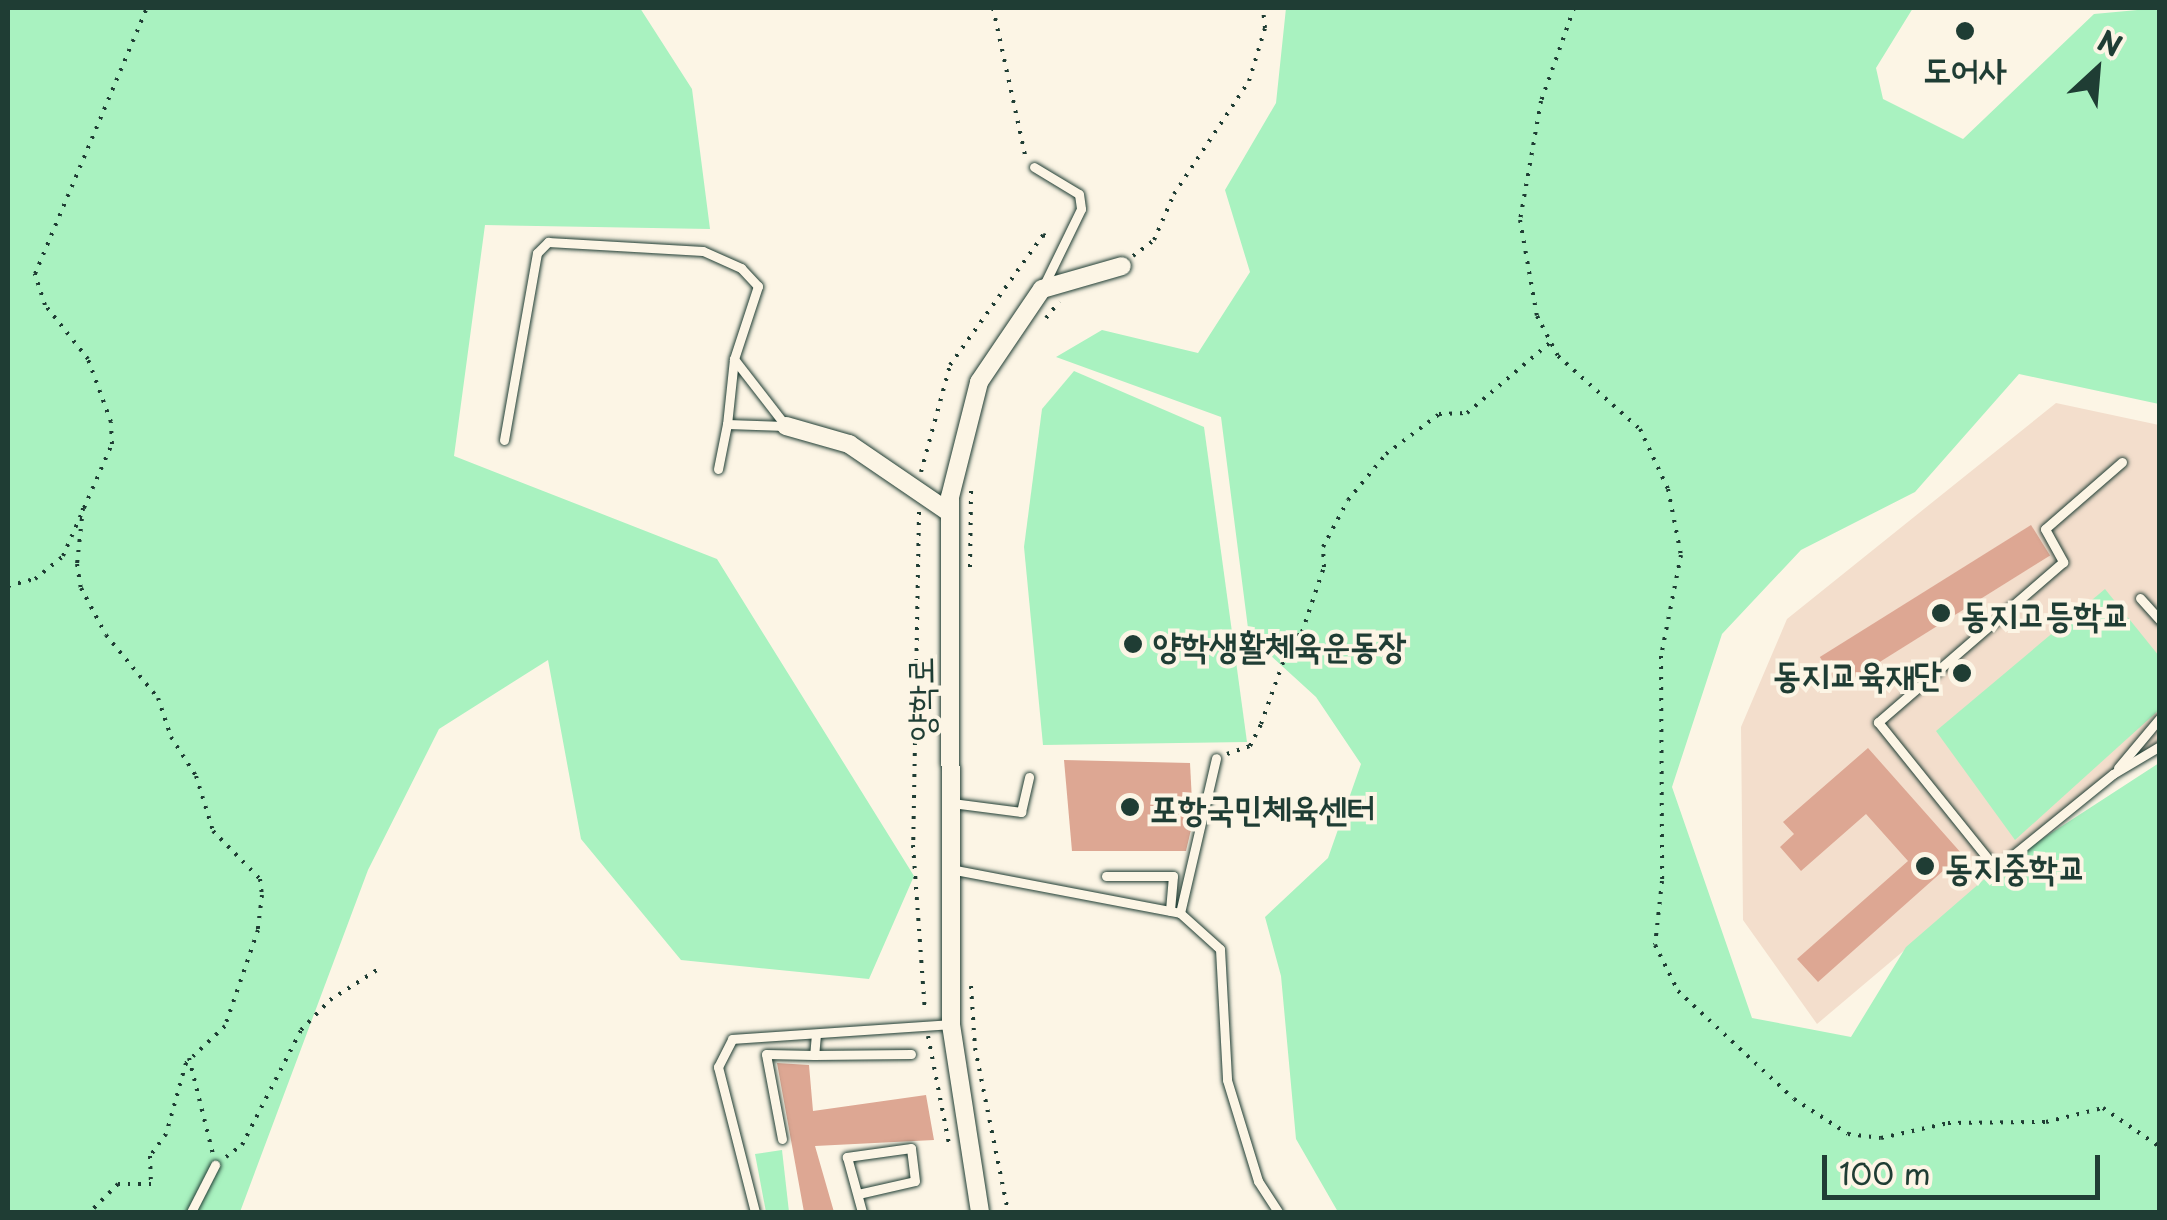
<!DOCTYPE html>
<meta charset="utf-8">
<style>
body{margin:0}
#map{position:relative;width:2167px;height:1220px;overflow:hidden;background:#fcf5e5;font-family:"Playpen Sans","Poor Story",sans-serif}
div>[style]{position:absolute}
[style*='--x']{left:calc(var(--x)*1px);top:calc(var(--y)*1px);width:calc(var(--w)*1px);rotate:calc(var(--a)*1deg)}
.built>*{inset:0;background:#f3decc}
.green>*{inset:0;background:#a9f2c0}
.building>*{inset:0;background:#dda793;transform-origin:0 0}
.path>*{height:4px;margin-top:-2px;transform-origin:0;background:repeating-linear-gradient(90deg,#1f3d34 0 2.5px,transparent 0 10.5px)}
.roads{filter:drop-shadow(0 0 2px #1f3d34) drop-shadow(0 0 2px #1f3d34)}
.service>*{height:9px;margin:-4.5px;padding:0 4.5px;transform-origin:4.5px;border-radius:4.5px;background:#fcf5e5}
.minor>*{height:18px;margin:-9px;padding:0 9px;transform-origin:9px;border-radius:9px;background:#fcf5e5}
.dots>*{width:28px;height:28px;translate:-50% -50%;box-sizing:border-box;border:5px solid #fcf5e5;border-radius:50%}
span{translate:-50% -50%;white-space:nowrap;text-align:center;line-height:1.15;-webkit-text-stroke:8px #fcf5e5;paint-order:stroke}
.poi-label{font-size:35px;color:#1f3d34;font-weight:700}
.left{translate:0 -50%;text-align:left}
.right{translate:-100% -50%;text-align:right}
.street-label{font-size:35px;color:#1f3d34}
.frame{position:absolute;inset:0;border:10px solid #1f3d34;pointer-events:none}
.north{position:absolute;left:2047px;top:20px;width:100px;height:100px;-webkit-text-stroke:8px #fcf5e5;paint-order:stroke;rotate:26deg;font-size:28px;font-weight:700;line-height:40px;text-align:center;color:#1f3d34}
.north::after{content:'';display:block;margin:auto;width:35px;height:45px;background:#1f3d34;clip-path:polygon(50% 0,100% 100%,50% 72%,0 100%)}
.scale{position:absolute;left:1822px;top:1155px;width:278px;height:45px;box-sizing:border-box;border:5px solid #1f3d34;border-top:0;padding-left:12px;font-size:30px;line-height:35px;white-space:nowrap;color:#1f3d34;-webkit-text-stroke:8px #fcf5e5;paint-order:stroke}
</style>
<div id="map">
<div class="built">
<i style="clip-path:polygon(2056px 403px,2159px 425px,2159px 750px,2113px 774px,1817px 1024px,1743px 920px,1741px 727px,1787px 619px)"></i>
</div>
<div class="green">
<i style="clip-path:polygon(8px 8px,640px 8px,692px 89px,710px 229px,485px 225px,454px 456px,717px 559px,914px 876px,869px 979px,681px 960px,581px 839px,548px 660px,439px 729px,368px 870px,240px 1212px,8px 1212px)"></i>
<i style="clip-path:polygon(1286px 8px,1913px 8px,1876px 68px,1883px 99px,1963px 139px,2094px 14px,2159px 8px,2159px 404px,2019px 374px,1915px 492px,1801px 550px,1722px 634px,1672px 787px,1752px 1018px,1851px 1037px,1906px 947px,1996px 869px,2159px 763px,2159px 1212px,1338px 1212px,1296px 1139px,1281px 976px,1265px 917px,1328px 858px,1361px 764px,1316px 697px,1249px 636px,1221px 417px,1056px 357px,1102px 330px,1198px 353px,1250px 272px,1225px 190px,1276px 103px)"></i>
<i style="clip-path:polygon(1074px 371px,1204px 427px,1247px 742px,1043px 745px,1024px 547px,1042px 409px)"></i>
<i style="clip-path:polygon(2105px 589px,2159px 656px,2159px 710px,2015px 840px,1936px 731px)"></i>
<i style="clip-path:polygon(782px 1150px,789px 1212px,766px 1212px,755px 1154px)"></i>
</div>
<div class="building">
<i style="left:2031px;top:525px;width:36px;height:249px;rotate:58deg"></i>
<i style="clip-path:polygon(1868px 748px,1962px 854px,1818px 982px,1797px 959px,1908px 861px,1866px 814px,1801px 871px,1780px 847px,1794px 834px,1783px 822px)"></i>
<i style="clip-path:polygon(1064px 760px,1190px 763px,1193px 821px,1186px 851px,1072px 851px)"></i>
<i style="clip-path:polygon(777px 1063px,809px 1065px,813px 1111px,926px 1095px,934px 1140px,815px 1146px,834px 1212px,804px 1212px)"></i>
</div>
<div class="path">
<i style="--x:993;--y:8;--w:150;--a:77.7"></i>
<i style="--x:1574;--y:8;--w:99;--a:109.5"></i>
<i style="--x:1541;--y:101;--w:121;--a:100"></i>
<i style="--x:1520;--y:220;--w:97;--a:80"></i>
<i style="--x:1537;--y:316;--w:45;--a:62.3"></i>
<i style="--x:1558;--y:356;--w:110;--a:41.7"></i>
<i style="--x:1640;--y:429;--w:66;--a:65"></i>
<i style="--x:1668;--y:489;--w:67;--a:78.9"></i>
<i style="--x:1681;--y:555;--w:103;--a:101.2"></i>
<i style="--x:1661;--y:656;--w:225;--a:89.7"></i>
<i style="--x:1662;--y:881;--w:64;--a:96.2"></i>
<i style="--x:1655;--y:945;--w:51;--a:63.4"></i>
<i style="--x:1678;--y:991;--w:158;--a:43"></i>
<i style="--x:1794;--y:1099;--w:64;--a:32.9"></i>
<i style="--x:1848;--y:1134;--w:33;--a:7"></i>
<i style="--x:1881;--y:1138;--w:69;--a:-12.6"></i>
<i style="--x:1948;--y:1123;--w:98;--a:-0.6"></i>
<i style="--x:2046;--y:1122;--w:59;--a:-13.8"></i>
<i style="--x:2103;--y:1108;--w:69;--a:34.4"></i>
<i style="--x:1133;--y:256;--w:26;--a:-37"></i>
<i style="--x:1154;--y:240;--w:50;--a:-66.5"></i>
<i style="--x:1174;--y:194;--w:136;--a:-56.4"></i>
<i style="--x:1249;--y:81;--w:55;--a:-73.2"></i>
<i style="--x:1265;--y:28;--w:20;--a:-96"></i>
<i style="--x:1046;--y:318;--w:21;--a:-51"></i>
<i style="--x:921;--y:472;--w:111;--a:-74.8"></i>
<i style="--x:950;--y:365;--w:160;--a:-54.4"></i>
<i style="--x:1043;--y:235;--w:9;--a:18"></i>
<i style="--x:83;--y:508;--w:56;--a:96.1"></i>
<i style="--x:77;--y:564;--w:24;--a:81"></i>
<i style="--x:81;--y:588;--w:53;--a:62"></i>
<i style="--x:106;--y:635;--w:82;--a:50.5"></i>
<i style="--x:158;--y:698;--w:41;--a:71.6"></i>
<i style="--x:171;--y:737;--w:46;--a:57.3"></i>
<i style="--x:196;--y:776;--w:58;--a:72.8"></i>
<i style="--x:213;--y:831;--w:67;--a:45.6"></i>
<i style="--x:260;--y:879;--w:16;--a:83"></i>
<i style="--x:262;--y:895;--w:35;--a:97"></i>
<i style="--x:258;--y:930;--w:102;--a:109"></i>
<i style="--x:225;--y:1026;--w:54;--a:136.5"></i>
<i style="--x:186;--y:1063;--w:74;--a:105.7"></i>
<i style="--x:166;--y:1134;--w:27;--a:126"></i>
<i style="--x:150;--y:1156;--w:28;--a:88"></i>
<i style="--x:151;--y:1184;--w:33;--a:180"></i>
<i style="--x:118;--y:1184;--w:40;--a:135"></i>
<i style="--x:919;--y:512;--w:333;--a:91"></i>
<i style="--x:913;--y:845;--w:167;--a:85.9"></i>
<i style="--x:970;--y:567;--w:76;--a:-89.2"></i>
<i style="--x:8;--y:586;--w:28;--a:-15"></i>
<i style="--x:35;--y:579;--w:36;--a:-39"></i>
<i style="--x:63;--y:556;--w:122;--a:-66.4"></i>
<i style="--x:112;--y:444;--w:22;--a:-93"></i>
<i style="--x:111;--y:422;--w:67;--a:-110.1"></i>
<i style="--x:88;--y:359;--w:69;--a:-128.5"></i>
<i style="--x:45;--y:305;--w:33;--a:-108"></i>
<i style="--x:35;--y:274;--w:289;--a:-67.2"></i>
<i style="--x:1227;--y:754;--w:24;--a:-19"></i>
<i style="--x:1250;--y:746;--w:25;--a:-63"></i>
<i style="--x:1261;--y:724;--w:86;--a:-70.3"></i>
<i style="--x:1290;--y:643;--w:16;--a:-43"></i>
<i style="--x:1302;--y:632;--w:69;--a:-71.3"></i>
<i style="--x:1324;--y:567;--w:20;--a:-93"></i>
<i style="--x:1323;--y:547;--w:53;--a:-62"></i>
<i style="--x:1348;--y:500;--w:60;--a:-50.4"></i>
<i style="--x:1386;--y:454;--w:66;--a:-37"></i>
<i style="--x:1439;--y:414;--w:28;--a:-2"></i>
<i style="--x:1467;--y:413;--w:113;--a:-40.3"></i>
<i style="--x:971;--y:986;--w:62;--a:86.3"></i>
<i style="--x:975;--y:1048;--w:167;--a:78.6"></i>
<i style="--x:928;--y:1036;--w:115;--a:79"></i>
<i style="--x:189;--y:1058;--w:99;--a:76"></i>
<i style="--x:226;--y:1157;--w:20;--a:-37"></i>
<i style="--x:242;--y:1145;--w:129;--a:-62.8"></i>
<i style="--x:301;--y:1030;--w:42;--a:-46"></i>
<i style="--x:330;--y:1000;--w:59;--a:-32.6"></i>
</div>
<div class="roads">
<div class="service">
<i style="--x:1034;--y:167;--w:52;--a:31"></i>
<i style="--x:1079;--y:194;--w:15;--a:82"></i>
<i style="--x:1081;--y:209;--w:87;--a:116"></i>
<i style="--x:734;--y:359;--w:85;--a:52.2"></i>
<i style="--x:504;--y:440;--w:190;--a:-80"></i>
<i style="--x:537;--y:253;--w:16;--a:-45"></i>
<i style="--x:548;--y:242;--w:155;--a:3.3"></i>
<i style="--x:703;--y:251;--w:42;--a:24.1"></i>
<i style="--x:741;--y:268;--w:25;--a:47"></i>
<i style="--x:758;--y:286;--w:77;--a:108.2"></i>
<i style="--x:734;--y:359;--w:65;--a:96.1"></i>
<i style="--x:727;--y:424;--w:58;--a:2"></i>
<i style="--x:2122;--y:462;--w:102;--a:139"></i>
<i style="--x:2045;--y:529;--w:38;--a:61"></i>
<i style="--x:2063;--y:562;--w:245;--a:139.1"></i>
<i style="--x:1878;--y:722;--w:189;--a:51.2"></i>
<i style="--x:1996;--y:869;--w:151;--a:-39.1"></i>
<i style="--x:2113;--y:774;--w:55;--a:-30.8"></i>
<i style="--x:718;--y:469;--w:46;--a:-78.7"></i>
<i style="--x:2140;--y:598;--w:30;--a:48"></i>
<i style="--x:2118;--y:768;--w:65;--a:-50"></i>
<i style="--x:952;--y:803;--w:70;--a:7.4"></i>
<i style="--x:1021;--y:812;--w:36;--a:-77"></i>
<i style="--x:950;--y:869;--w:234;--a:10.8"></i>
<i style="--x:1180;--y:913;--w:54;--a:42"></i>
<i style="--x:1220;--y:949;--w:131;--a:86.9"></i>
<i style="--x:1227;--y:1080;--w:106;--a:72.9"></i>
<i style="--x:1258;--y:1181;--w:37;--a:57"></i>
<i style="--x:1106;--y:876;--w:67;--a:0"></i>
<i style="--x:1173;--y:876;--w:35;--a:95"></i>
<i style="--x:1180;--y:913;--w:159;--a:-76.9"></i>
<i style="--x:816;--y:1034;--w:21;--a:95"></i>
<i style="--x:814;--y:1055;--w:97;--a:-0.6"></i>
<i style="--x:782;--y:1139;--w:86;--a:-100.7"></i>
<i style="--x:766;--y:1054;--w:48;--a:1.2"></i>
<i style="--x:858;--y:1194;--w:58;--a:-12.8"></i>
<i style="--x:915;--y:1181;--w:33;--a:-97"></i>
<i style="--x:911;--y:1148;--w:65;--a:172"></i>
<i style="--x:847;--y:1157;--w:57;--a:74.7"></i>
<i style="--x:191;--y:1212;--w:53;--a:-62.9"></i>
<i style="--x:755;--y:1212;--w:150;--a:-104.3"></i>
<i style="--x:718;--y:1067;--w:31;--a:-63"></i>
<i style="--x:732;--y:1039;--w:220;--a:-3.9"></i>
</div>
<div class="minor">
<i style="--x:786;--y:426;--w:66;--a:15.9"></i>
<i style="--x:849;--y:444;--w:122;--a:34.3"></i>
<i style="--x:980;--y:1212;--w:190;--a:-98.8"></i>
<i style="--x:951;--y:1024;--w:527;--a:-90.11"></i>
<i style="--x:950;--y:497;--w:119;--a:-75.8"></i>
<i style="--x:979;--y:382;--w:112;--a:-55.9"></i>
<i style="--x:1042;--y:289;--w:83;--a:-16"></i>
</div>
</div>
<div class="dots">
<i style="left:1965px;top:31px;background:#1f3d34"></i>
<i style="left:1941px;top:613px;background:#1f3d34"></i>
<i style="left:1133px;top:644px;background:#1f3d34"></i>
<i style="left:1962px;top:673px;background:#1f3d34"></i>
<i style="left:1130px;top:807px;background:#1f3d34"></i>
<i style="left:1925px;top:866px;background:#1f3d34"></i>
</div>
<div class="poi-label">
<span style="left:1965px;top:68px">도어사</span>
<span class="left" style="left:1961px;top:613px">동지고등학교</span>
<span class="left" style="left:1153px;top:644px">양학생활체육운동장</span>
<span class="right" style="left:1942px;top:673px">동지교육재단</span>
<span class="left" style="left:1150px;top:807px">포항국민체육센터</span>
<span class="left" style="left:1945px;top:866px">동지중학교</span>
</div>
<div class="street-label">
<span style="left:919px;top:699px;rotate:-91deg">양학로</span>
</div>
<div class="frame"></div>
<div class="north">N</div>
<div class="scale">100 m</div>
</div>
